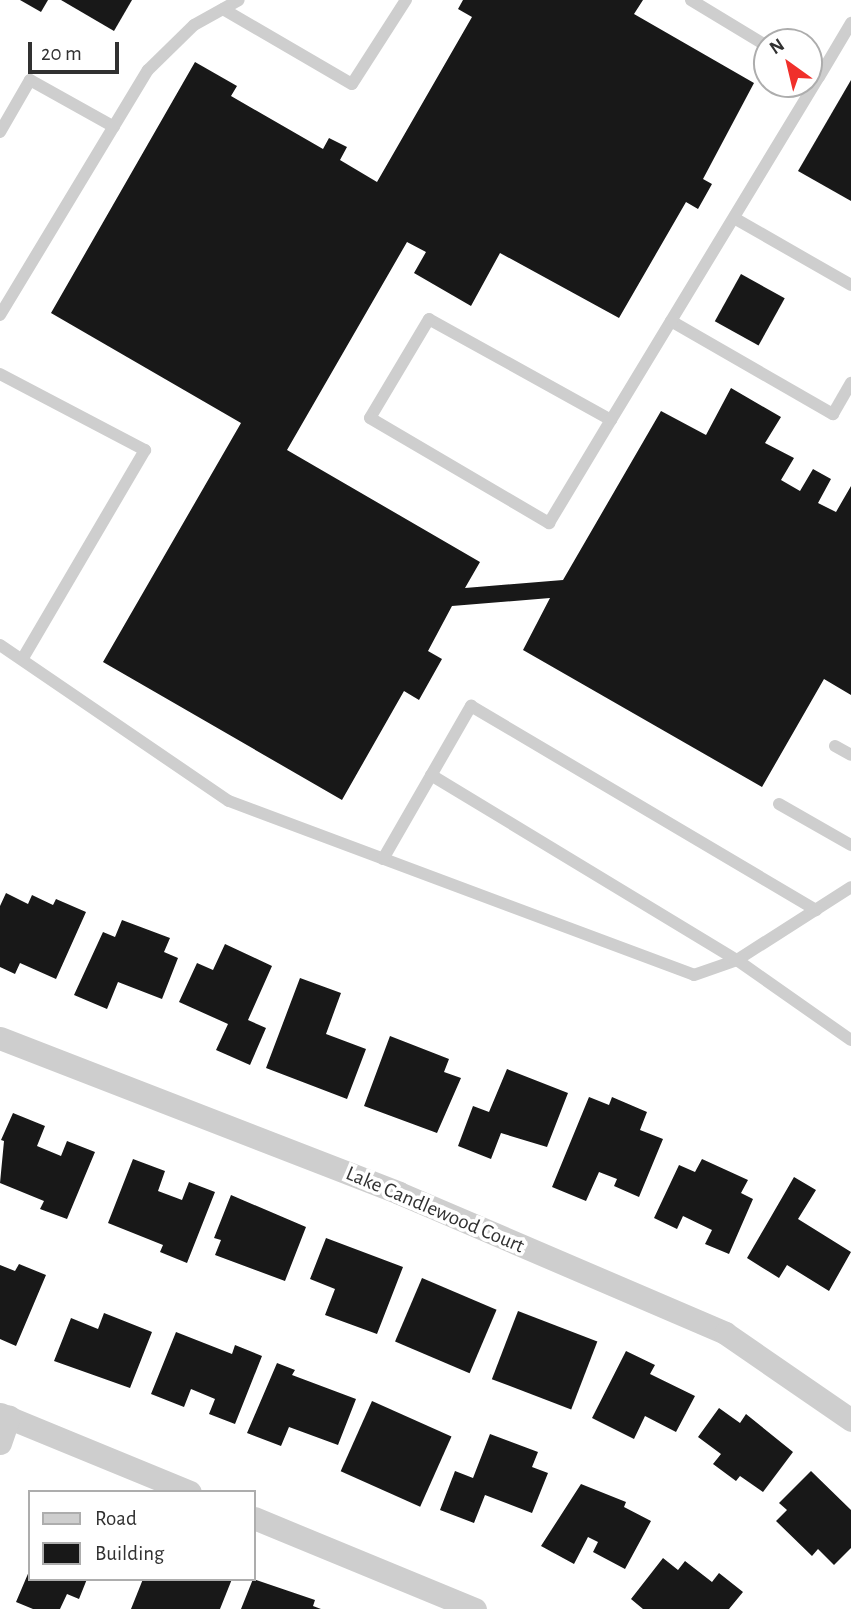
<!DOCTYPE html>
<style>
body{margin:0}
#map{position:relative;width:851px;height:1609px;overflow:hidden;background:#fff;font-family:"Alegreya Sans",sans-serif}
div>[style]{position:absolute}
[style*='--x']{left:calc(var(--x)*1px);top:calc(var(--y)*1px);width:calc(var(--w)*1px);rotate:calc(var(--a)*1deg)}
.building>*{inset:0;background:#181818;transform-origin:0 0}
.service>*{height:12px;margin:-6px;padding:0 6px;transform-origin:6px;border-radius:6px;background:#cecece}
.minor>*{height:23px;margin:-11.5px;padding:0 11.5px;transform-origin:11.5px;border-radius:11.5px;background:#cecece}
span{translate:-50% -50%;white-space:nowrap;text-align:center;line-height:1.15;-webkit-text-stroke:7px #fff;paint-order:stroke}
.street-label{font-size:21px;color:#313131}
.legend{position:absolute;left:28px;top:1490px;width:228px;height:91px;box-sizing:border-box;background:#fff;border:2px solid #adadad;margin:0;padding:9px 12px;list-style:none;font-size:21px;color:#313131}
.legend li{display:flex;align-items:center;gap:14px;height:35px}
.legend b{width:35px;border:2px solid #adadad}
.north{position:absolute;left:753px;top:28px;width:70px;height:70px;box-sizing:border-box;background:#fff;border:2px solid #adadad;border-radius:50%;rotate:326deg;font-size:19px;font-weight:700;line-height:28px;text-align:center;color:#313131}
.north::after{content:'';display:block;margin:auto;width:24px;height:32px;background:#f0302b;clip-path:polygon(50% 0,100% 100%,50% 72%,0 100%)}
.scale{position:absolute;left:28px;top:42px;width:91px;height:32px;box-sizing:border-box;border:4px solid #313131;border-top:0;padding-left:9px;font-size:21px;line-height:24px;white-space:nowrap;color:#313131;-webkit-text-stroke:5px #fff;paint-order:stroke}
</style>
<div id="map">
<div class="building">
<i style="clip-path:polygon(20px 0,48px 0,41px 12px)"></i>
<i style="clip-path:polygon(61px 0,132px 0,114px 31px)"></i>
<i style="clip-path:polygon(463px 0,643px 0,634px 14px,754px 83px,703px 179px,712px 184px,698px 209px,686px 202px,619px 318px,500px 253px,471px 306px,414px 273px,426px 252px,407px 242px,287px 450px,480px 562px,465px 588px,563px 580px,661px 411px,706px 435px,731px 388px,781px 417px,765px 443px,794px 458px,781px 480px,800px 491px,813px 469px,831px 479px,818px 503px,836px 512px,851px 486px,851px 695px,824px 679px,762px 787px,523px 650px,550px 598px,452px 606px,428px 651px,442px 659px,419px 700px,404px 691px,342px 800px,103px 662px,241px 423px,51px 313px,195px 62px,237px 86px,231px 96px,323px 149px,329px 138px,347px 147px,340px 160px,377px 182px,472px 17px,458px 9px)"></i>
<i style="clip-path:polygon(851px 80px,851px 201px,798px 171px)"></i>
<i style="left:741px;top:274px;width:50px;height:54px;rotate:29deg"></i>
<i style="clip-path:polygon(6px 893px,28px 904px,32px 895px,53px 905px,56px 899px,86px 912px,56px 979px,20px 963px,15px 974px,0 967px,0 906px)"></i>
<i style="clip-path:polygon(122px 920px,170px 938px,164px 952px,178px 958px,162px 999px,118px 982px,107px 1009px,74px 995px,103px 932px,115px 937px)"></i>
<i style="clip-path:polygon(225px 944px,272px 966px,248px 1020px,266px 1028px,250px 1065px,216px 1050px,228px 1024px,179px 1002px,197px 963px,213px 970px)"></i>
<i style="clip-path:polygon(300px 978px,341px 993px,326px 1034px,366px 1049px,347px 1099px,266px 1068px)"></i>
<i style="clip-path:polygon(390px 1036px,449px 1059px,444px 1072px,461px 1078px,437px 1133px,364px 1106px)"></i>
<i style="clip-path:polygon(507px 1069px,568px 1093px,547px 1147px,501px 1133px,491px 1159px,458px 1146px,473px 1106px,489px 1112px)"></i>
<i style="clip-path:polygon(589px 1097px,609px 1105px,612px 1097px,647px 1112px,640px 1130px,663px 1139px,639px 1197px,614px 1186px,617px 1179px,599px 1172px,586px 1201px,552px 1187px)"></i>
<i style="clip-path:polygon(13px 1113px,45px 1126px,37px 1146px,61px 1156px,67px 1141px,95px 1152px,67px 1219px,40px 1209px,44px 1201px,0 1183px,4px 1141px,1px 1140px)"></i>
<i style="clip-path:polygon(133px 1159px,165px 1171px,158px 1191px,182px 1200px,189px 1182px,215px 1192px,187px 1263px,160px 1252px,163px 1245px,108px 1223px)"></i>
<i style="clip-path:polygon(702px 1159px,748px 1180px,741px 1193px,753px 1199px,729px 1254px,705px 1244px,712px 1230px,683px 1216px,677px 1229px,654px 1218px,679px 1165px,695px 1172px)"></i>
<i style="clip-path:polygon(794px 1177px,816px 1190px,798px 1219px,851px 1252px,829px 1291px,787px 1265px,779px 1278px,747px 1258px)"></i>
<i style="clip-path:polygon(231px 1195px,306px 1227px,285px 1281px,215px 1255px,221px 1240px,214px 1238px)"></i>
<i style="clip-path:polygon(326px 1238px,403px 1267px,377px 1334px,325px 1315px,335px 1289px,310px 1279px)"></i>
<i style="clip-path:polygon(19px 1264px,46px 1275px,16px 1346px,0 1339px,0 1265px,15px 1271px)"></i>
<i style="left:422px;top:1278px;width:81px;height:69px;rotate:23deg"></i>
<i style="left:518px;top:1311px;width:85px;height:73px;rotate:21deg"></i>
<i style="clip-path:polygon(104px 1313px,152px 1332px,130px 1388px,54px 1361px,71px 1318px,98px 1329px)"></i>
<i style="clip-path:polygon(176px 1332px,232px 1354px,235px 1345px,262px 1356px,235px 1424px,209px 1414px,215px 1399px,191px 1389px,184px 1407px,151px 1394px)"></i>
<i style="clip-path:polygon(626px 1351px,655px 1365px,650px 1374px,695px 1396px,676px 1432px,645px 1416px,634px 1439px,592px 1418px)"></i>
<i style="clip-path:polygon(277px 1363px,295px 1370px,292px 1375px,356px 1399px,338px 1445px,289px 1427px,281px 1446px,247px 1433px)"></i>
<i style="left:372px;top:1401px;width:87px;height:77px;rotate:24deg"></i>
<i style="clip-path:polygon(719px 1408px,740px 1423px,746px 1414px,793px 1452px,763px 1492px,740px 1476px,736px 1481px,713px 1464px,721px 1454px,698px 1437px)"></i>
<i style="clip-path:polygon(490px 1434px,538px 1452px,532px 1467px,548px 1473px,532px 1513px,485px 1495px,474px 1523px,440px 1510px,455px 1471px,473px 1478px)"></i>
<i style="clip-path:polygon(811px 1471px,851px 1510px,851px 1548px,834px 1565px,818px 1549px,812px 1556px,776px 1521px,787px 1510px,779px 1503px)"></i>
<i style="clip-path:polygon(581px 1484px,626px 1502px,624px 1507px,651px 1521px,625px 1569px,593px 1552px,598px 1542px,588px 1537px,574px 1564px,541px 1546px)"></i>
<i style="clip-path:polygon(663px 1558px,678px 1570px,685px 1561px,712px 1582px,719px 1573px,743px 1592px,729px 1609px,643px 1609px,631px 1599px)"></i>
<i style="clip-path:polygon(30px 1569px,30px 1579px,87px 1579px,79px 1599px,67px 1594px,60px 1609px,33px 1609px,16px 1602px)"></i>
<i style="clip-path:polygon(143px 1579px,232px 1579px,220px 1609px,131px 1609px)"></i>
<i style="clip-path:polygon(253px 1579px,315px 1600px,313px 1606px,321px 1609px,241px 1609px)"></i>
</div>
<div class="service">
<i style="--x:691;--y:0;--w:89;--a:31.2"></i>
<i style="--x:223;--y:9;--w:149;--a:30.2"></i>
<i style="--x:352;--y:84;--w:100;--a:-57.3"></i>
<i style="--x:0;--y:132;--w:60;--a:-60"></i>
<i style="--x:30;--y:80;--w:96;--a:29.2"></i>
<i style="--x:734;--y:218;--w:135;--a:29.8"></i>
<i style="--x:0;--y:315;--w:286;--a:-58.9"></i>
<i style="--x:148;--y:70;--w:64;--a:-44.4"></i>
<i style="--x:194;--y:25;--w:51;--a:-29.1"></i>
<i style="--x:671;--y:321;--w:187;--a:29.9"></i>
<i style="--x:833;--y:414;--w:36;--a:-60"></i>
<i style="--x:0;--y:374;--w:164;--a:27.7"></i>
<i style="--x:145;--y:450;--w:241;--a:120.4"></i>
<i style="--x:611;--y:420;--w:208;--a:-151"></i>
<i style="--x:429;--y:319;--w:115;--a:120.8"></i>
<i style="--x:370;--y:418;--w:208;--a:30.4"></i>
<i style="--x:549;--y:523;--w:120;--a:-59"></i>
<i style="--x:611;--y:420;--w:401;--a:-58.8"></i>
<i style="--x:819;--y:77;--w:63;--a:-59.3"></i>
<i style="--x:0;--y:645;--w:277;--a:34.3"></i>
<i style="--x:229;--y:801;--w:496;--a:20.5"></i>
<i style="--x:694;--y:975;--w:46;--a:-19.2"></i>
<i style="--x:737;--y:960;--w:135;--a:-32.6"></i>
<i style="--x:835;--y:746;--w:18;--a:29"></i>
<i style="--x:431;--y:775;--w:358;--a:31.2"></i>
<i style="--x:737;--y:960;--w:139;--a:35.1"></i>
<i style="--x:779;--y:804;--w:83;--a:29.7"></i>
<i style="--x:383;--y:859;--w:177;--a:-60.1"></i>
<i style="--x:471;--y:706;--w:401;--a:30.6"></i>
</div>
<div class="minor">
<i style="--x:0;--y:1038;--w:428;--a:21.2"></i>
<i style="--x:399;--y:1193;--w:355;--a:23.2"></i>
<i style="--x:725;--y:1333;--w:153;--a:34.6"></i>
<i style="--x:0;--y:1414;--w:205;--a:22.3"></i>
<i style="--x:0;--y:1443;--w:28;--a:-71"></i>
<i style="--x:254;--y:1518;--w:239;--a:22.4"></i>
</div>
<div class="street-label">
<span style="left:435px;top:1210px;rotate:23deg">Lake Candlewood Court</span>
</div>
<ul class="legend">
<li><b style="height:9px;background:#cecece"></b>Road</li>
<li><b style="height:19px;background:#181818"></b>Building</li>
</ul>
<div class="north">N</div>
<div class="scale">20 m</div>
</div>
